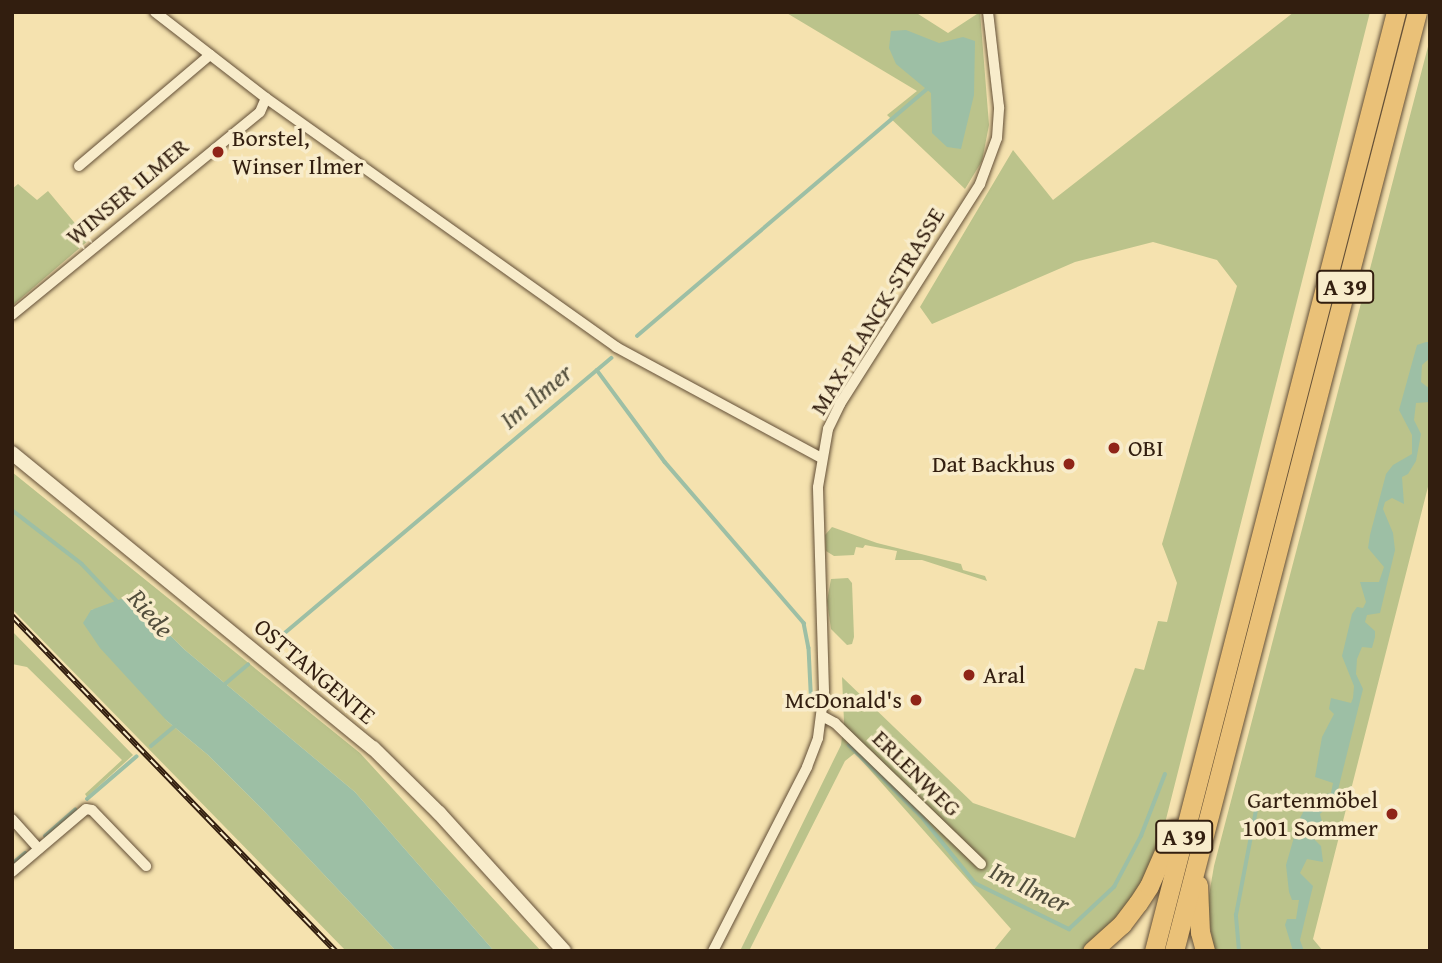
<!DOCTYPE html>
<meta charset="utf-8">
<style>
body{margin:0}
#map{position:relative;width:1442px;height:963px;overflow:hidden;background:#f5e2af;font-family:"Gentium Book Plus",serif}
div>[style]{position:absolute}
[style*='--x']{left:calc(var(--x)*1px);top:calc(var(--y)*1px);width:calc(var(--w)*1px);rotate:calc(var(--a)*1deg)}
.green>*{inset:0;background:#bbc38b}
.water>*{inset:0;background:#9dbfa5}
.stream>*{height:3.5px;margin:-1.75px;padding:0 1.75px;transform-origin:1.75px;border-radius:1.75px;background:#9dbfa5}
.roads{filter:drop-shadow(0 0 2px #634f37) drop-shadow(0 0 2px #634f37)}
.street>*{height:10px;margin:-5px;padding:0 5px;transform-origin:5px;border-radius:5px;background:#f8eccb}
.secondary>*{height:14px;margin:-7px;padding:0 7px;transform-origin:7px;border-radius:7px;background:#f8eccb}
.highway>*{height:19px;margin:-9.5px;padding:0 9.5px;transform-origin:9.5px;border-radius:9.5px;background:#eac178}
.rail>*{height:6px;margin-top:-3px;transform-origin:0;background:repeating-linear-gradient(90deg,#f8eccb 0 10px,#321e0f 0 20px);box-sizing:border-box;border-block:2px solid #321e0f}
.dots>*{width:19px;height:19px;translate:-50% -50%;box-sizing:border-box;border:4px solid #f8eccb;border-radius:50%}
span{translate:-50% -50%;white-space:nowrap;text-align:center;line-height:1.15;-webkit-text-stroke:7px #f8eccb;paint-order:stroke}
.shield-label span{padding:2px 5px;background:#f8eccb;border:2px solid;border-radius:5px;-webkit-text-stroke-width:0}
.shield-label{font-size:23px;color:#321e0f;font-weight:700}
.poi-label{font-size:24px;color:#321e0f}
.left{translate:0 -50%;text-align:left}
.right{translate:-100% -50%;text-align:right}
.street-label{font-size:24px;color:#321e0f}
.water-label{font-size:26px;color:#524e3c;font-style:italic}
.frame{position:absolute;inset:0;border:14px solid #321e0f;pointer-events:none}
</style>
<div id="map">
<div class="green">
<i style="clip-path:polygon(785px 12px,915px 12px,948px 33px,980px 12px,989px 125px,982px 161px,965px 189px,887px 115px,917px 91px)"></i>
<i style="clip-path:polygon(1294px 12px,1370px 12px,1161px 839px,1147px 879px,1119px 919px,1083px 951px,993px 951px,1011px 929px,855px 753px,845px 761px,749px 951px,740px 951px,841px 745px,844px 722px,842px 677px,973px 803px,1075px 838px,1135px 668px,1144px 670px,1158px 621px,1167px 622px,1177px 583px,1162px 544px,1237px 286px,1217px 260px,1153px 242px,1075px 262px,932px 324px,920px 307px,1013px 150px,1053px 200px)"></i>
<i style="clip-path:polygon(1430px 39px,1430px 479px,1313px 939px,1323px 951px,1214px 951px,1207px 907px,1214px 866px)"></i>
<i style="clip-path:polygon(18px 184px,37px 200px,48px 191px,89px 240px,12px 306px,12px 189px)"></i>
<i style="clip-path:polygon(12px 472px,360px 753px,541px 951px,494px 951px,355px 792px,185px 650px,136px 602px,91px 610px,167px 721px,208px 755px,263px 810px,396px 951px,346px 951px,12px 609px)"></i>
<i style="clip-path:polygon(832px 527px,877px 543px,961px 564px,963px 570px,985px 576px,987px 581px,922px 560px,895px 560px,897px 551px,865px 545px,863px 548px,856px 547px,854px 555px,834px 556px,826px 551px,825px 535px)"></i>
<i style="clip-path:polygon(848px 578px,852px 583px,854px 637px,852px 644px,847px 645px,831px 629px,827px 601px,831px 579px)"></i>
<i style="clip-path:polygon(12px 631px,133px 755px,87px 797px,85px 794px,122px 760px,27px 667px,12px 664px)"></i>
</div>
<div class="water">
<i style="clip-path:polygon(906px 30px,939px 43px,963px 37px,975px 41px,974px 95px,961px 149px,947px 147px,932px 133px,931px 93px,896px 64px,889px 48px,891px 31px)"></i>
<i style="clip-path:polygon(1426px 342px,1430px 342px,1430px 358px,1422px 365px,1421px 382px,1430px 389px,1430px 402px,1416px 403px,1414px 420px,1421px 434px,1416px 461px,1408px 474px,1402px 477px,1404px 504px,1392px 498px,1385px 502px,1383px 509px,1393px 533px,1395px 550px,1380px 613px,1367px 615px,1365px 622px,1375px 631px,1375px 637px,1372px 648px,1362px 647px,1357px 659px,1356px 674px,1363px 689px,1336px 798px,1320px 814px,1324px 829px,1311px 831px,1311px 836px,1321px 846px,1323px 862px,1307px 859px,1300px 873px,1313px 886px,1300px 940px,1304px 951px,1293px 951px,1285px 925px,1287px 919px,1296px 919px,1299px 900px,1292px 900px,1289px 892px,1286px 865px,1299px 820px,1311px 797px,1331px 793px,1333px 783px,1315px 777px,1322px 737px,1334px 714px,1329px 709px,1331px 698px,1351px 703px,1353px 698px,1354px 686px,1342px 656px,1352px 614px,1357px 607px,1363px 608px,1366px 602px,1360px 582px,1379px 582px,1384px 567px,1368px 548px,1370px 535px,1386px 474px,1393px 465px,1412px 454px,1412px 435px,1399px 410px,1417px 345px)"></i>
<i style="clip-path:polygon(121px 599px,136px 602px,185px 650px,355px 792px,494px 951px,396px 951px,263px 810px,208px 755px,167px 721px,100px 648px,83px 623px,91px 610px)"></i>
</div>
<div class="stream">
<i style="--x:637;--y:336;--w:380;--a:-40.4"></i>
<i style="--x:597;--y:370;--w:114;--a:53.5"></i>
<i style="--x:665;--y:462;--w:213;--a:49.2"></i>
<i style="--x:804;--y:623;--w:25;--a:79"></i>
<i style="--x:809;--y:648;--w:61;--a:87.2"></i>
<i style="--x:12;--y:510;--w:88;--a:37.6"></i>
<i style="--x:82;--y:564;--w:52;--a:46.5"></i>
<i style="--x:280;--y:637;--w:433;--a:-40.1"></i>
<i style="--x:225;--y:684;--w:30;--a:-40"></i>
<i style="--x:849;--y:745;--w:104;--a:44.6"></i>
<i style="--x:923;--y:818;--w:83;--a:51.3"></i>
<i style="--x:975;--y:883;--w:105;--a:26.1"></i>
<i style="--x:1069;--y:929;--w:62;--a:-43"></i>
<i style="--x:1114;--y:887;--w:58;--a:-62.1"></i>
<i style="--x:1141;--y:836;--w:66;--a:-68.8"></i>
<i style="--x:151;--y:746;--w:33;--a:-40"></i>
<i style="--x:87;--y:799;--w:65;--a:-40.6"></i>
<i style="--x:45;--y:836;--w:40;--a:-41"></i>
<i style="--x:12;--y:864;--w:17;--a:-40"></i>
<i style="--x:1239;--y:951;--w:36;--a:-95"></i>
<i style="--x:1236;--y:915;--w:112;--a:-79.2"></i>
<i style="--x:1257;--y:805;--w:9;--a:-96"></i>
</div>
<div class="roads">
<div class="street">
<i style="--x:155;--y:12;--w:140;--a:37.8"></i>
<i style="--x:266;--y:98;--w:430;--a:35.4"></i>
<i style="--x:616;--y:347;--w:233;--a:28.4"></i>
<i style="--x:79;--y:166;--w:172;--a:-40.3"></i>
<i style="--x:12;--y:315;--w:320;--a:-39.3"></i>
<i style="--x:260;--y:112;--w:15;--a:-67"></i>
<i style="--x:822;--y:716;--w:15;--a:28"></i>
<i style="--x:835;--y:723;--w:203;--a:44"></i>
<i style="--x:12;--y:819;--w:40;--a:48"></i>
<i style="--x:12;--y:872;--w:97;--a:-40.4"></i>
<i style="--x:86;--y:809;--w:6;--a:9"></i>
<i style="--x:92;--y:810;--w:78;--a:46"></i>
<i style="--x:713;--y:951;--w:207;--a:-62.9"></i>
<i style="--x:807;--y:767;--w:31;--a:-69"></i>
<i style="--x:818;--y:738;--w:47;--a:-82.7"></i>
<i style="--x:824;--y:691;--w:204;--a:-91.7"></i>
<i style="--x:818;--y:487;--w:59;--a:-80.2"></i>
<i style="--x:828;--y:429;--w:28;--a:-64"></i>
<i style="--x:840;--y:404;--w:261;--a:-57.5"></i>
<i style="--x:980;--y:184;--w:49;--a:-69.7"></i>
<i style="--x:997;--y:138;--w:31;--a:-86"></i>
<i style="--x:999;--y:107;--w:96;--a:-96.6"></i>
</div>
<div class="secondary">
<i style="--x:12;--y:453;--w:466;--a:39.3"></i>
<i style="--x:373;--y:748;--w:93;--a:44.6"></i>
<i style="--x:439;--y:813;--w:186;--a:47.8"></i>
</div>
<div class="highway">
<i style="--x:1198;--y:885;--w:47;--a:87.6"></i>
<i style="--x:1200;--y:932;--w:20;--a:75"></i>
<i style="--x:1092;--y:951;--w:40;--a:-42"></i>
<i style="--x:1122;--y:924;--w:26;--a:-53"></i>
<i style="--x:1138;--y:903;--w:20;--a:-57"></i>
<i style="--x:1149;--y:886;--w:62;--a:-66.3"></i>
<i style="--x:1154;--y:951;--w:970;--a:-75.55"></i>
<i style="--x:1174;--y:951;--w:970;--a:-75.49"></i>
</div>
</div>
<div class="rail">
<i style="--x:12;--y:616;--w:466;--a:46"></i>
</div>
<div class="dots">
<i style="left:218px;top:152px;background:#8f2418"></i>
<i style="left:1114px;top:448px;background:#8f2418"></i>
<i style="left:1069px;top:464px;background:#8f2418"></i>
<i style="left:969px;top:675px;background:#8f2418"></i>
<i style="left:916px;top:700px;background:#8f2418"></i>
<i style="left:1392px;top:814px;background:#8f2418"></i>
</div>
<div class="shield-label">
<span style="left:1345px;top:287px">A 39</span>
<span style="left:1184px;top:837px">A 39</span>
</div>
<div class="poi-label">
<span class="left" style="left:232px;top:152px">Borstel,<br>Winser Ilmer</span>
<span class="left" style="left:1128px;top:448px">OBI</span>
<span class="right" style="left:1055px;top:464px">Dat Backhus</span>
<span class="left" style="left:983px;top:675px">Aral</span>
<span class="right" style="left:902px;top:700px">McDonald's</span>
<span class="right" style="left:1378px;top:814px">Gartenmöbel<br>1001 Sommer</span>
</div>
<div class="street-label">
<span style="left:127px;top:191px;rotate:-40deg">WINSER ILMER</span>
<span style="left:877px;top:311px;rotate:-59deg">MAX-PLANCK-STRASSE</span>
<span style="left:315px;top:671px;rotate:40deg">OSTTANGENTE</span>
<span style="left:917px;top:773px;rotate:44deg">ERLENWEG</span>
</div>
<div class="water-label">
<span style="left:536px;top:396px;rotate:-40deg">Im Ilmer</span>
<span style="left:151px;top:613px;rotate:49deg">Riede</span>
<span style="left:1030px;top:887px;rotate:26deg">Im Ilmer</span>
</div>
<div class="frame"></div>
</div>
